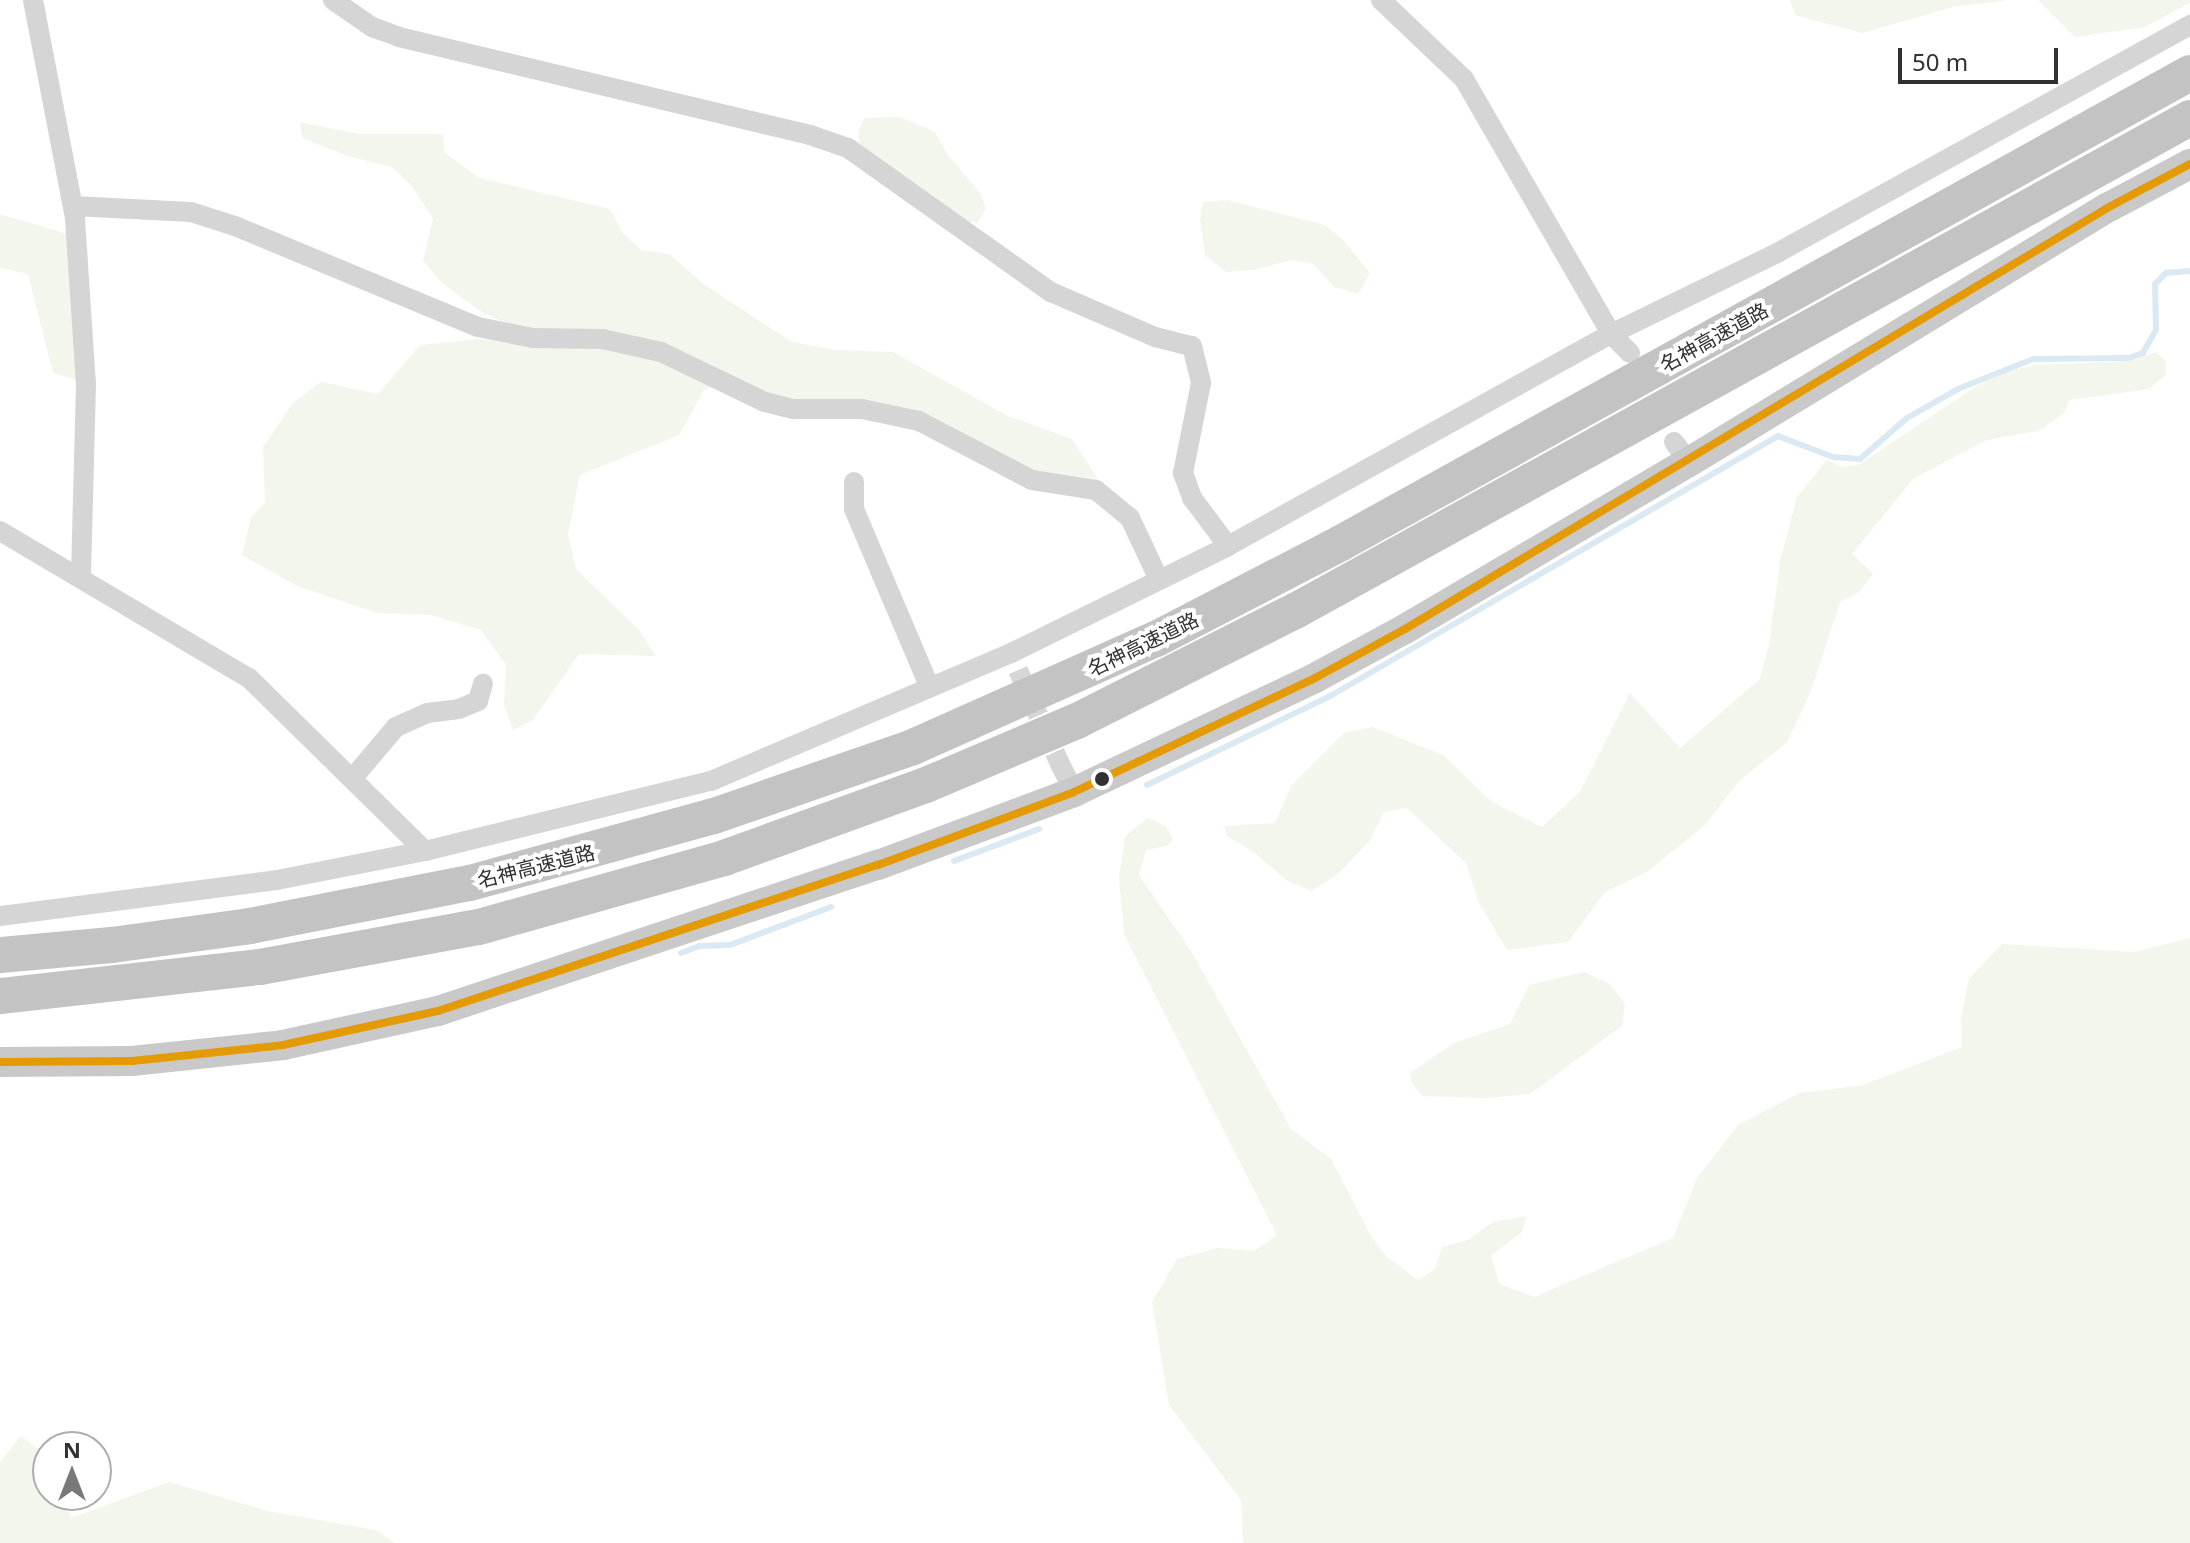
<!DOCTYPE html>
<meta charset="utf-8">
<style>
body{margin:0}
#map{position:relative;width:2190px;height:1543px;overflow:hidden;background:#fff;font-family:"Noto Sans","Noto Sans JP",sans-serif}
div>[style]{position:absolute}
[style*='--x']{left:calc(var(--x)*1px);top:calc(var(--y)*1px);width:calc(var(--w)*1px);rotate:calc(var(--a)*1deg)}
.green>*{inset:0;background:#f2f6ed}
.stream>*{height:6px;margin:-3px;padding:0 3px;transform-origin:3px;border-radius:3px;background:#dbeaf2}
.minor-tunnel>*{height:20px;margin-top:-10px;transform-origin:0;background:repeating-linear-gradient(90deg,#d6d6d6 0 20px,transparent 0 30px)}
.minor>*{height:20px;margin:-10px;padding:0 10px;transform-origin:10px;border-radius:10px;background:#d5d5d5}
.primary>*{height:30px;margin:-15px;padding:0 15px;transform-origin:15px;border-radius:15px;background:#c9c9c9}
.motorway>*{height:36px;margin:-18px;padding:0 18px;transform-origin:18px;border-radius:18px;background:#c3c3c3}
.bus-1>*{height:8px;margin:-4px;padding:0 4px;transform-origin:4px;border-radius:4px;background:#e39a05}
.dots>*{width:22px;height:22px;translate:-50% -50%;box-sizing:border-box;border:4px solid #fff;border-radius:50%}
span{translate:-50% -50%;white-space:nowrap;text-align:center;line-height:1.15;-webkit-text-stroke:8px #fff;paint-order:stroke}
.street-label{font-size:20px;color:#313131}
.north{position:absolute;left:32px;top:1431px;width:80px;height:80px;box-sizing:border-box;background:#fff;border:2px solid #adadad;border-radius:50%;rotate:0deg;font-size:22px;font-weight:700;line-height:32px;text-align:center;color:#313131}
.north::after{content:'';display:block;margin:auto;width:28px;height:36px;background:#797979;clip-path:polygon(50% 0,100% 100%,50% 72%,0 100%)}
.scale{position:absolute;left:1898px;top:48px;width:160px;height:36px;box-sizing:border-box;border:4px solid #313131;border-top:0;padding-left:10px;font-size:24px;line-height:28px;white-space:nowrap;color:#313131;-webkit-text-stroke:6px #fff;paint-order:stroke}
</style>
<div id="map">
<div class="green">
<i style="clip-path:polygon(1790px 0,2008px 0,1953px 7px,1862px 33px,1795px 15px)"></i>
<i style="clip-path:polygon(2038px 0,2190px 0,2190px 3px,2145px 27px,2075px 37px)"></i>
<i style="clip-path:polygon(900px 117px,935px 132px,947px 154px,981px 194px,986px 209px,977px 223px,951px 218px,918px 185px,860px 146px,858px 132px,865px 118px)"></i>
<i style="clip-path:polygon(300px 122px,359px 134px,443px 134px,444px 152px,479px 178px,610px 209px,623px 233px,641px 250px,669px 254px,705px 285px,792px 342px,836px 350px,893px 352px,1008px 416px,1072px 439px,1103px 487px,1041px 475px,901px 413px,850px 419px,778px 415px,734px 379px,704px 390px,679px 435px,580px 475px,568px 534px,576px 569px,639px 630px,656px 656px,579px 654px,533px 720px,513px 730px,504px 705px,506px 665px,481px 630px,431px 615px,377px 613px,297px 586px,242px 555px,251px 518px,265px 502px,263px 447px,293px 403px,321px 382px,378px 394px,420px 345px,481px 339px,528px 345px,538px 339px,480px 311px,442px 283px,423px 261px,433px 219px,412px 186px,392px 167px,351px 157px,302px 138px)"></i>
<i style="clip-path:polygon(1227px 200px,1325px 225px,1344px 241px,1370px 273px,1358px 294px,1334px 287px,1314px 264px,1292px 260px,1254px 270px,1226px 272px,1205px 255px,1200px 219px,1203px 202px)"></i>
<i style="clip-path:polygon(0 214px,71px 235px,77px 380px,53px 373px,28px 274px,0 268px)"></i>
<i style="clip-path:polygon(2156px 352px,2166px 361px,2166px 375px,2149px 389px,2069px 400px,2065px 412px,2039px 431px,1986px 440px,1913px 479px,1852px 554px,1873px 574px,1859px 592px,1840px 602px,1811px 691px,1787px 742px,1739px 781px,1705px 825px,1647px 872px,1605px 892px,1568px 942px,1507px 950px,1479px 903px,1466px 863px,1407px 808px,1384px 812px,1369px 842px,1337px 875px,1311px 891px,1286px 880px,1255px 853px,1227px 836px,1225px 826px,1275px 823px,1291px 786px,1344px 733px,1373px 727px,1443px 755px,1492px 802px,1542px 827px,1580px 792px,1630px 693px,1680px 748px,1760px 679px,1769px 645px,1780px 561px,1797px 497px,1827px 460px,1842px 467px,1860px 464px,1975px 387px,2008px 371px,2037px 365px,2130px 361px)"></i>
<i style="clip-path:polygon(1148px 818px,1166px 826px,1173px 839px,1167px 846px,1146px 850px,1139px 875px,1191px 951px,1291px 1129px,1331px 1159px,1371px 1236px,1386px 1256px,1418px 1280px,1435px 1269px,1442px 1247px,1468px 1240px,1493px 1222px,1527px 1216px,1521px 1233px,1491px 1255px,1499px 1284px,1534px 1297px,1673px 1238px,1697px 1178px,1738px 1125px,1800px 1093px,1863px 1085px,1962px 1047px,1961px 1018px,1969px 979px,2002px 944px,2134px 952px,2190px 938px,2190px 1543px,1243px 1543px,1241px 1500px,1169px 1405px,1152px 1302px,1177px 1259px,1217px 1248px,1254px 1251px,1277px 1235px,1124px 934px,1119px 877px,1125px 836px)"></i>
<i style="clip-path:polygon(1584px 972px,1610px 984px,1625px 1004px,1622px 1026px,1530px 1094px,1487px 1098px,1422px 1096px,1412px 1083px,1410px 1073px,1454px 1043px,1510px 1024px,1529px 985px)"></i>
<i style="clip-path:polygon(21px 1436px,48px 1456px,48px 1495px,63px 1495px,71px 1518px,169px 1482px,268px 1511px,376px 1530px,395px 1543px,0 1543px,0 1462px)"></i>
</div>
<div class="stream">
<i style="--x:1147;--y:785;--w:206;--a:-25.9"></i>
<i style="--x:1332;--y:695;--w:516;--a:-30.14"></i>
<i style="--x:1778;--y:436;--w:59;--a:20.9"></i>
<i style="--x:1833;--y:457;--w:27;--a:4"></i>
<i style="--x:1860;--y:459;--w:62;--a:-41.1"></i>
<i style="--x:1907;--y:418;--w:59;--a:-29.6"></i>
<i style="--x:1958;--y:389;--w:81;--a:-21.8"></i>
<i style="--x:2033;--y:359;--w:96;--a:-0.6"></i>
<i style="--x:2129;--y:358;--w:15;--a:-20"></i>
<i style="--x:2143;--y:353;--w:26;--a:-61"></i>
<i style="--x:2156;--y:330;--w:46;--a:-91.2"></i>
<i style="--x:2155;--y:284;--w:16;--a:-45"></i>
<i style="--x:2166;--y:273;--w:24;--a:-5"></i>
<i style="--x:954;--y:861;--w:91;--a:-20.6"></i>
<i style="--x:681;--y:953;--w:19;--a:-21"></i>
<i style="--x:699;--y:946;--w:31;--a:-2"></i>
<i style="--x:730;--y:945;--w:108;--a:-20.6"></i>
</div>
<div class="minor-tunnel">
<i style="--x:1018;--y:670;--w:105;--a:65.9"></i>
</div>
<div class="minor">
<i style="--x:33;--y:0;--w:223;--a:79.1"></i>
<i style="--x:75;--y:219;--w:165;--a:86.2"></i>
<i style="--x:86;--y:384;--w:194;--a:91.5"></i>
<i style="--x:333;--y:0;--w:47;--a:34.7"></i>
<i style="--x:372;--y:27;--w:29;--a:20"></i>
<i style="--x:399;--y:37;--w:423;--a:13.4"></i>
<i style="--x:810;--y:135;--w:40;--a:18.9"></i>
<i style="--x:848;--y:148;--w:249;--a:35.4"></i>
<i style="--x:1051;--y:292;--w:113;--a:23.4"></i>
<i style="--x:1155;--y:337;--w:38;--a:14"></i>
<i style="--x:1192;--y:346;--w:38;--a:76"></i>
<i style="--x:1201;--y:383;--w:92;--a:101.3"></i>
<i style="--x:1183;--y:473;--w:27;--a:70"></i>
<i style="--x:1192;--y:498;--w:60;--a:53.1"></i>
<i style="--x:1381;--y:0;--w:115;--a:43.6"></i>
<i style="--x:1464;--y:79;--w:294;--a:60"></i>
<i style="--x:1611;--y:334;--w:27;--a:45"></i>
<i style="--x:73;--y:206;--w:118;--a:2.9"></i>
<i style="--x:191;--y:212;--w:46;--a:17.7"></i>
<i style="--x:235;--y:226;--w:263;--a:22.6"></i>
<i style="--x:478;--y:327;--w:56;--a:11.3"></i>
<i style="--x:533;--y:338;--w:69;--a:0.8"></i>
<i style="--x:602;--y:339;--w:60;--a:12.4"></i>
<i style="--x:661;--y:352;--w:115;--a:25.7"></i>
<i style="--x:765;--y:402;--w:30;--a:14"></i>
<i style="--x:794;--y:409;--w:68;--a:0"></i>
<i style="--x:862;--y:409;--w:58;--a:11.9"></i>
<i style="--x:919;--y:421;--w:127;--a:27.6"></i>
<i style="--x:1032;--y:480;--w:65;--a:8.9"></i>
<i style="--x:1096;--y:490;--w:44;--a:39.5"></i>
<i style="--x:1130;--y:518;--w:68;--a:64.9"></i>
<i style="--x:1674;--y:442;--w:25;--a:53"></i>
<i style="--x:854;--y:482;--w:27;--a:90"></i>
<i style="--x:854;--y:509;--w:194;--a:67"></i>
<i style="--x:0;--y:531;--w:289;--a:30.6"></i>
<i style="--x:249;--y:678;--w:247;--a:44.5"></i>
<i style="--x:1061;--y:766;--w:29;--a:63"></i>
<i style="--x:352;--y:779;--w:68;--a:-49.8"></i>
<i style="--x:396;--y:727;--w:34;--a:-24"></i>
<i style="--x:427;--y:713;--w:32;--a:-7"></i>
<i style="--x:459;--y:709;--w:21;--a:-23"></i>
<i style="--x:478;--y:701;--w:18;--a:-74"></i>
<i style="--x:0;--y:916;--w:279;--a:-7.4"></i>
<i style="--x:277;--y:880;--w:151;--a:-11.1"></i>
<i style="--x:425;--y:851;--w:294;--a:-13.8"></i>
<i style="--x:711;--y:781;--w:326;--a:-23.1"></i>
<i style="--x:1011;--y:653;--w:242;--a:-26.2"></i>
<i style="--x:1228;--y:546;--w:438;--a:-29"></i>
<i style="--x:1611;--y:334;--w:185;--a:-26"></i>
<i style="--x:1777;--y:253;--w:472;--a:-28.9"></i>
</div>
<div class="primary">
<i style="--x:0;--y:1062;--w:132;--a:-0.4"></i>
<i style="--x:132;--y:1061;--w:152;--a:-6"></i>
<i style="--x:283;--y:1045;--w:159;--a:-12.4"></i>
<i style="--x:438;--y:1011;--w:464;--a:-18.4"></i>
<i style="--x:878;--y:865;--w:209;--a:-20.4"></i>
<i style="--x:1074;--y:792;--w:267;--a:-25.3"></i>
<i style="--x:1315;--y:678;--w:102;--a:-28.6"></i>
<i style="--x:1405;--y:629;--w:329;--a:-30.5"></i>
<i style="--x:1689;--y:462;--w:491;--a:-31.3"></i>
<i style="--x:2109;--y:207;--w:92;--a:-28"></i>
</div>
<div class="motorway">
<i style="--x:0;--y:955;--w:112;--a:-5.1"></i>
<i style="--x:112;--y:945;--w:139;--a:-7.8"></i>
<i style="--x:250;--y:926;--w:224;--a:-11.1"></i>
<i style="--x:470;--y:883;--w:253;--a:-15.4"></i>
<i style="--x:714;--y:816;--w:211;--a:-19.1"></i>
<i style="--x:913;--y:747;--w:266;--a:-24"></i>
<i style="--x:1156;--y:639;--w:208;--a:-27.4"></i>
<i style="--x:1341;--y:543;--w:970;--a:-28.97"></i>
<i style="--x:0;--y:996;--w:262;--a:-6.4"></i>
<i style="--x:260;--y:967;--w:223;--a:-10.4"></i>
<i style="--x:479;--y:927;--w:255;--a:-15.7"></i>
<i style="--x:724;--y:858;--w:215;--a:-19.9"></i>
<i style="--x:926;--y:785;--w:164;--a:-23"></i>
<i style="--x:1077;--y:721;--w:246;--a:-26.8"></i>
<i style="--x:1297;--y:610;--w:1020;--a:-28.85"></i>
</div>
<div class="bus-1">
<i style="--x:0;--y:1062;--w:132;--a:-0.4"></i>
<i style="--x:132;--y:1061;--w:152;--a:-6"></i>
<i style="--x:283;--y:1045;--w:159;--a:-12.4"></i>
<i style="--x:438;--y:1011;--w:464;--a:-18.4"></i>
<i style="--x:878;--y:865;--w:209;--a:-20.4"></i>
<i style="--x:1074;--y:792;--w:267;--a:-25.3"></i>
<i style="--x:1315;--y:678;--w:102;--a:-28.6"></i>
<i style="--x:1405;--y:629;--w:821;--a:-30.94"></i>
<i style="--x:2109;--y:207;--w:92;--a:-28"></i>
</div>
<div class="dots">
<i style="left:1102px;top:779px;background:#313131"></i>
</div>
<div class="street-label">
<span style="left:1714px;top:337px;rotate:-29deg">名神高速道路</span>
<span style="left:1143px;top:644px;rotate:-26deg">名神高速道路</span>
<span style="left:536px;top:866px;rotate:-14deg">名神高速道路</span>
</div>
<div class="north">N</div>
<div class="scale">50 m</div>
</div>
